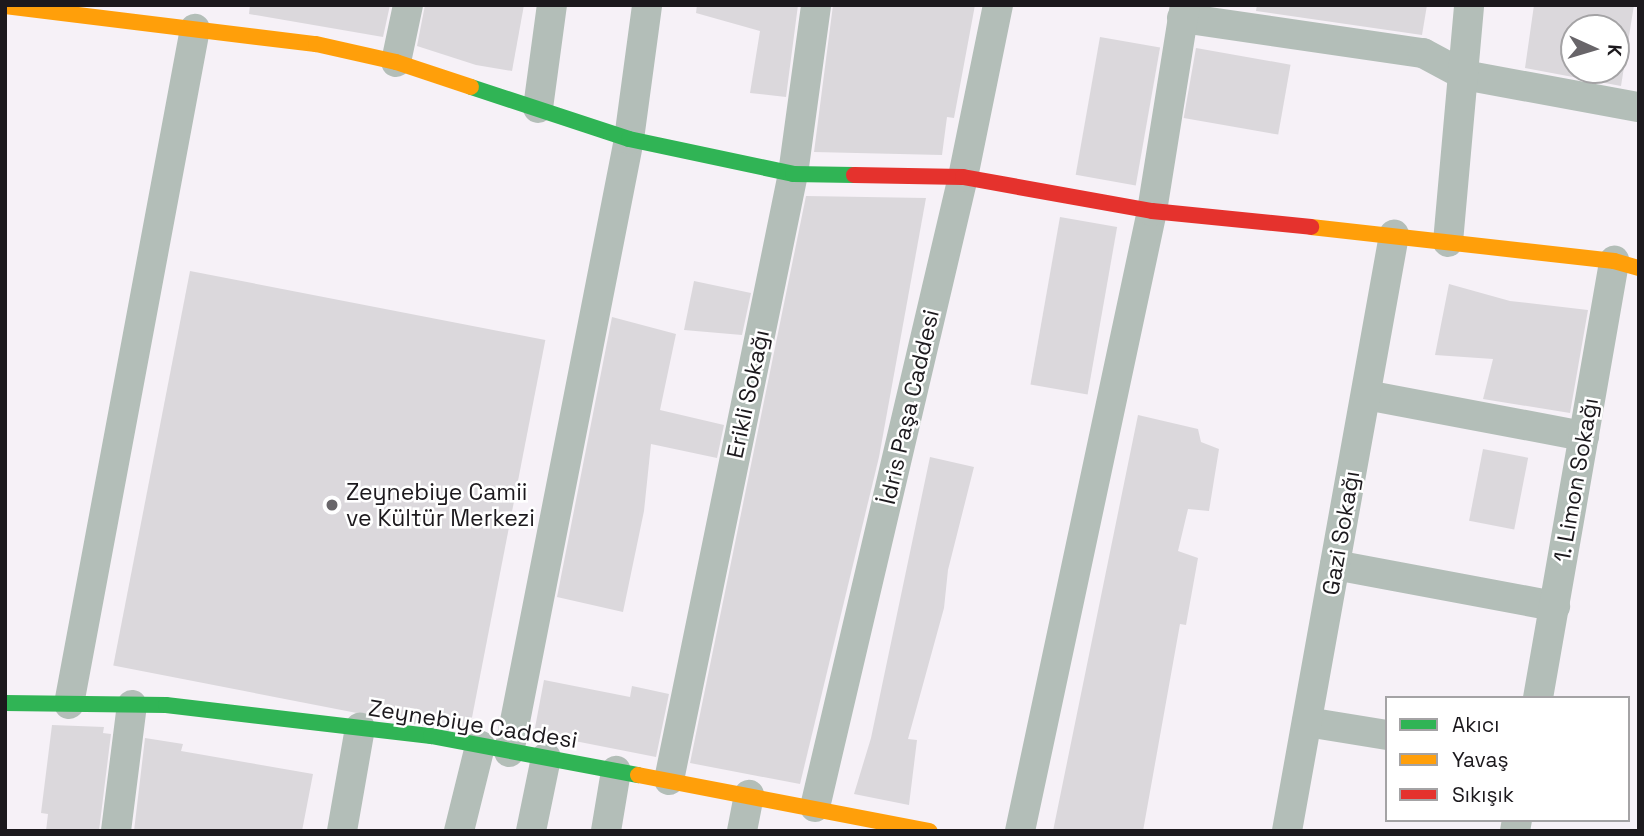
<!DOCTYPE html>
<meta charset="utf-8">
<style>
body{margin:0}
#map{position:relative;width:1644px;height:836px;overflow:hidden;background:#f6f1f7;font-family:"Space Grotesk",sans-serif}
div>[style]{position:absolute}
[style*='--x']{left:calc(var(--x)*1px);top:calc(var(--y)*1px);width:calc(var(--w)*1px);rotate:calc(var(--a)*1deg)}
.building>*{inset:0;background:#dbd8dc;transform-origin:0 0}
.street>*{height:30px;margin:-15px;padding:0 15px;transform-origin:15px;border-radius:15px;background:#b3beb8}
.fast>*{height:16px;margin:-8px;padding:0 8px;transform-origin:8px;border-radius:8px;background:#30b455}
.slow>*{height:16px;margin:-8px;padding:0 8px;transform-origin:8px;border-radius:8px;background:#ff9f0a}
.jam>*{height:16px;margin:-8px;padding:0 8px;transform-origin:8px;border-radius:8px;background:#e5322d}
.dots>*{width:19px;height:19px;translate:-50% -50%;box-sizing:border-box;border:4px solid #fff;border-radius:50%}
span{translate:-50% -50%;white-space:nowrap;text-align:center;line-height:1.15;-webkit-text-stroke:5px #fff;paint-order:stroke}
.street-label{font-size:23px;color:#1c191d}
.poi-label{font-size:23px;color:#1c191d}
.left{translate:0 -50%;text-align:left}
.frame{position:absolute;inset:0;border:7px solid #1c191d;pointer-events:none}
.legend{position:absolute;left:1385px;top:696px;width:245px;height:126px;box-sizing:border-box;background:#fff;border:2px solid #a4a3a5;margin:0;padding:9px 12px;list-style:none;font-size:21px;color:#1c191d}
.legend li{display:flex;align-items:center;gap:14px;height:35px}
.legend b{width:35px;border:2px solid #a4a3a5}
.north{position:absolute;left:1560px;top:14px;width:70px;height:70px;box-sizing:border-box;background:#fff;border:2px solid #a4a3a5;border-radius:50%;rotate:94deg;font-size:19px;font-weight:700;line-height:28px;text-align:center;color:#1c191d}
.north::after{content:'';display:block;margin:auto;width:24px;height:32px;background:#686569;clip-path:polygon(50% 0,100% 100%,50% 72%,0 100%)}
</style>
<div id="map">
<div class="building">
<i style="clip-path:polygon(250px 5px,390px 5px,383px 37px,249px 14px)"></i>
<i style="clip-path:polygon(425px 5px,524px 5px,512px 71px,476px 65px,417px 46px)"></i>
<i style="clip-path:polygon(697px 5px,798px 5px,786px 97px,750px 93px,760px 31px,696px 13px)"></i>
<i style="clip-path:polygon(833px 5px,975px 5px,954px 118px,947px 117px,942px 155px,814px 152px)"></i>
<i style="clip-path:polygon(1257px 5px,1427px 5px,1422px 35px,1256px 11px)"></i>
<i style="clip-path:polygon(evenodd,1534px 5px,1634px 5px,1621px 86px,1525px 68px,1534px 5px,1574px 28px,1616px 28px,1616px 70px,1574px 70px,1574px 28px)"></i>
<i style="left:1100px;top:37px;width:61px;height:140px;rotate:10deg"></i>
<i style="left:1196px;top:48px;width:96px;height:71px;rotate:10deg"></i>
<i style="clip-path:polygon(806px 196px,926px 198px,879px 457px,800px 784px,690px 763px)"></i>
<i style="left:1060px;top:217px;width:58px;height:170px;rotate:10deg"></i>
<i style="left:190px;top:271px;width:362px;height:402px;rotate:11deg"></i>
<i style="clip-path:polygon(694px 281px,751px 293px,742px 335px,684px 330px)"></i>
<i style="clip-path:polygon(1449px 284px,1510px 301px,1588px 310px,1570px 413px,1483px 399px,1493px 359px,1435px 355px)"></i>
<i style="clip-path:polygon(612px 317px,676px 334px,660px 410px,724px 425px,717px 458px,651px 444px,644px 511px,623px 612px,557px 597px)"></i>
<i style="clip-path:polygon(1138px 415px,1198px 429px,1201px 442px,1219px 449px,1209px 511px,1188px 509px,1178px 551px,1198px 558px,1186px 625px,1180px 624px,1143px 831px,1053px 831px)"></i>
<i style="left:1483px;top:449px;width:46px;height:73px;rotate:11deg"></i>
<i style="clip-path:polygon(930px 457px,974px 467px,948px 570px,944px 608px,908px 739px,917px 740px,909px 805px,854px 794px,871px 738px)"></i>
<i style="clip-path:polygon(544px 680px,630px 697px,632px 686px,669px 694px,656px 757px,534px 733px)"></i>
<i style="clip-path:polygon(52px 725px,104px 727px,103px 733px,111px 734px,99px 831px,46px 831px,48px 814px,41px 813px)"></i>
<i style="clip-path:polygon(145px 738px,183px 744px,181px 751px,313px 774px,302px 831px,134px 831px)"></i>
</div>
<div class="street">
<i style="--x:1182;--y:18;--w:244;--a:8.3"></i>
<i style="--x:1423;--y:53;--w:47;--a:28.2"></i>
<i style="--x:1464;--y:75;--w:178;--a:10.4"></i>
<i style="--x:396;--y:62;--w:58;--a:-78.1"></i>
<i style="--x:538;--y:108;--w:104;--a:-82.3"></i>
<i style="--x:1448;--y:242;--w:238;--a:-84.9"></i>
<i style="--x:1366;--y:395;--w:222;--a:10.7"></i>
<i style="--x:1335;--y:565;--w:224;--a:10.6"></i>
<i style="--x:1538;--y:698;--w:444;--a:-80.1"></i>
<i style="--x:69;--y:704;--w:687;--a:-79.43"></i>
<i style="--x:1307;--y:722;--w:81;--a:9.2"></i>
<i style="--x:509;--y:752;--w:625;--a:-78.92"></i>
<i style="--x:629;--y:139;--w:135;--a:-82.3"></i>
<i style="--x:669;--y:780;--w:619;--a:-78.44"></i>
<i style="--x:793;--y:174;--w:171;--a:-82.2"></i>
<i style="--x:815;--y:807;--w:647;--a:-76.78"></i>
<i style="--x:963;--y:177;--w:176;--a:-78.5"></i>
<i style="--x:116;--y:831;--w:127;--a:-82.8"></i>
<i style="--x:342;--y:831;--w:105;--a:-80.1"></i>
<i style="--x:459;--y:831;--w:88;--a:-76.1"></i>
<i style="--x:531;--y:831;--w:75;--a:-78.4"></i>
<i style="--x:606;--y:831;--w:61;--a:-80.5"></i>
<i style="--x:742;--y:831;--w:37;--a:-79"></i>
<i style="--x:1020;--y:831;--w:634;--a:-77.98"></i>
<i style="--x:1152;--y:211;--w:209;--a:-80.9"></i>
<i style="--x:1287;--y:831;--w:606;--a:-79.82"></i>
<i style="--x:1515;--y:831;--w:11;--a:-80"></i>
</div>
<div class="fast">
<i style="--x:471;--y:87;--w:166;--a:18.2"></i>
<i style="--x:629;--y:139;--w:168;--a:12"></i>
<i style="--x:793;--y:174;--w:61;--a:0.9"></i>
<i style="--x:5;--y:703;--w:161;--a:0.7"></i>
<i style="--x:166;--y:705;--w:267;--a:6.7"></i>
<i style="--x:431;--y:736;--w:211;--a:10.7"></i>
</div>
<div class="slow">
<i style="--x:5;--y:6;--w:313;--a:7"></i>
<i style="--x:316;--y:44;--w:82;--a:12.7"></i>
<i style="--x:396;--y:62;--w:79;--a:18.4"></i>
<i style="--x:1311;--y:227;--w:305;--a:6.4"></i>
<i style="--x:1614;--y:261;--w:26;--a:16"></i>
<i style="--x:638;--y:775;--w:297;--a:10.9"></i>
</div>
<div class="jam">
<i style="--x:854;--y:175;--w:109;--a:1.1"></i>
<i style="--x:963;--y:177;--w:192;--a:10.2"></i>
<i style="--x:1152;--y:211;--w:160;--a:5.7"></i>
</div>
<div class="dots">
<i style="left:332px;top:505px;background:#686569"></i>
</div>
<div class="street-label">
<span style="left:748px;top:394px;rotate:-78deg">Erikli Sokağı</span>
<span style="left:909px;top:407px;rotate:-77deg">İdris Paşa Caddesi</span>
<span style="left:1576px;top:480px;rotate:-80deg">1. Limon Sokağı</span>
<span style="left:1341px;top:533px;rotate:-80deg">Gazi Sokağı</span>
<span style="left:473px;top:724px;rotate:9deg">Zeynebiye Caddesi</span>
</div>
<div class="poi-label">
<span class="left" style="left:346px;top:505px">Zeynebiye Camii<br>ve Kültür Merkezi</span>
</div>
<div class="frame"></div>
<ul class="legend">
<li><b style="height:9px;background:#30b455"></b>Akıcı</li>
<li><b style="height:9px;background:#ff9f0a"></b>Yavaş</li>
<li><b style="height:9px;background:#e5322d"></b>Sıkışık</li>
</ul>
<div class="north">K</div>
</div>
